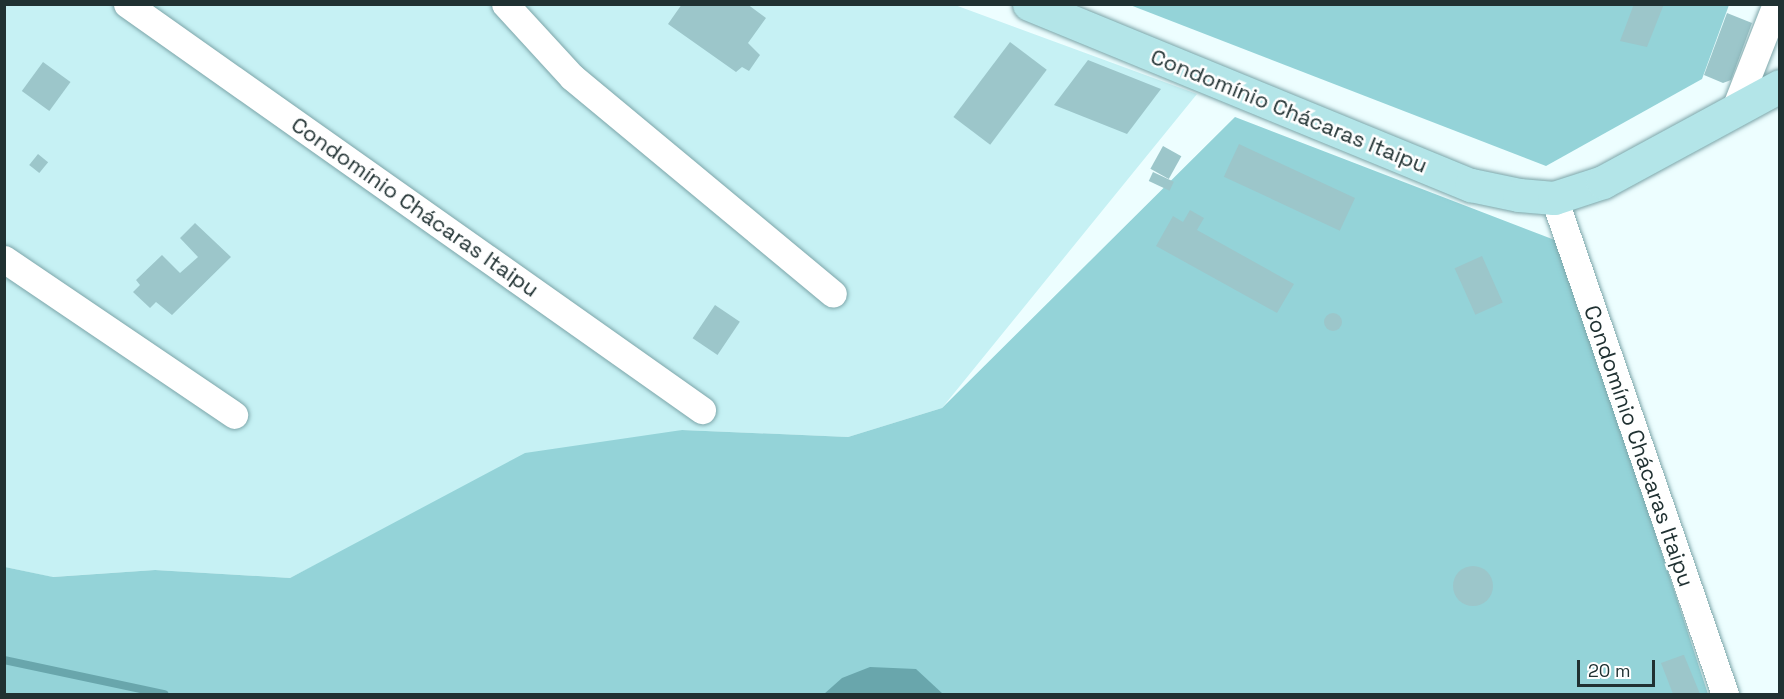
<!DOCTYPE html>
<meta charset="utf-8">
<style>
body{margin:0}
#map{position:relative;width:1784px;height:699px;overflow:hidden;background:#edfeff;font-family:"Space Grotesk",sans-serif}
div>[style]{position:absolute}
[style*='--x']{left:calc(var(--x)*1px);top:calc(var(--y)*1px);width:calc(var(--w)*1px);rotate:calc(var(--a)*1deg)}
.green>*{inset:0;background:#c6f1f4}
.forest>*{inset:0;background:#94d3d8}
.water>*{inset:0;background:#69a6ac}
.stream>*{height:8px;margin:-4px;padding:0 4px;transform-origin:4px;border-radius:4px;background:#69a6ac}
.building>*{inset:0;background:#9cc6ca;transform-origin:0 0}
.round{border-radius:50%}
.roads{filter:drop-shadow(0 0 2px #7ca5a9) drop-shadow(0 0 2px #7ca5a9)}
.street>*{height:27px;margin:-13.5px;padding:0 13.5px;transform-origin:13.5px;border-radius:13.5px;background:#fff}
.secondary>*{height:33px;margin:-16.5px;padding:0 16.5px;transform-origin:16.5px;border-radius:16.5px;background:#b3e5e8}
span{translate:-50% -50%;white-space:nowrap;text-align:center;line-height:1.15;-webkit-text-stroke:5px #fff;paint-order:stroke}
.street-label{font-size:22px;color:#203132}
.frame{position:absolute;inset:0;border:6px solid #203132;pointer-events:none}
.scale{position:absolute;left:1577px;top:660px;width:78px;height:27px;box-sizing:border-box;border:3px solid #203132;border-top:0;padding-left:8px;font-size:18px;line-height:21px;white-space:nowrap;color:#203132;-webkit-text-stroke:4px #fff;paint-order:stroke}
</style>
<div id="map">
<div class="green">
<i style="clip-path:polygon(5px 5px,955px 5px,1197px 94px,942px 408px,848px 437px,682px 430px,374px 535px,290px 578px,155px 570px,52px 577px,5px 567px)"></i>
</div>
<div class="forest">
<i style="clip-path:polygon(1130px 5px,1729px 5px,1702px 79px,1546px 166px)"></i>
<i style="clip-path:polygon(1235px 117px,1560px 242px,1708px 694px,5px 694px,5px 567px,53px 577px,155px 570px,290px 578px,525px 453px,682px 430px,848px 437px,942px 408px)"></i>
</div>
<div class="water">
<i style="clip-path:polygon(870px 667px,916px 669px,943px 694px,824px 694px,842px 678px)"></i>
</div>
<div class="stream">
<i style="--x:4;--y:660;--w:164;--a:12"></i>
</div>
<div class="building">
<i style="clip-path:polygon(682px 4px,747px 4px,766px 18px,748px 43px,760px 55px,749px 71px,742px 67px,736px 72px,668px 24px)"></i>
<i style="clip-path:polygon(1634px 4px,1664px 4px,1647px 47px,1620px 41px)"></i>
<i style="clip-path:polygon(1727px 13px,1752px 23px,1731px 80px,1723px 83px,1704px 75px)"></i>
<i style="left:1010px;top:42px;width:46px;height:94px;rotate:37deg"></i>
<i style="clip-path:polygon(1088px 60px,1161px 89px,1127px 134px,1054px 105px)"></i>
<i style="left:43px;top:62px;width:34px;height:36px;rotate:36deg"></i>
<i style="left:1239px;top:144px;width:128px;height:36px;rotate:25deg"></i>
<i style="left:1163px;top:146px;width:21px;height:26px;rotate:29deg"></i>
<i style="left:38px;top:154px;width:13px;height:14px;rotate:39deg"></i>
<i style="left:1153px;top:172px;width:23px;height:10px;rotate:25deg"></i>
<i style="clip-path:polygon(1190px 210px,1204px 218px,1197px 230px,1294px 284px,1277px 313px,1156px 246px,1173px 216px,1183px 222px)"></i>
<i style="clip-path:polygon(195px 223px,231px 257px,172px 315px,156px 302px,150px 308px,133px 292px,140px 285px,136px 280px,162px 255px,180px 273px,198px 257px,180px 238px)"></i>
<i style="left:1482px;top:256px;width:51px;height:30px;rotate:66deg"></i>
<i style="left:715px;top:305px;width:30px;height:40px;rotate:34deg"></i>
<i class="round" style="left:1324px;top:313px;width:18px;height:18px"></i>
<i class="round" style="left:1453px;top:566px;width:40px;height:40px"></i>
<i style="clip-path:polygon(1683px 655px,1684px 655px,1700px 694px,1673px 694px,1661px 663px)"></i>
</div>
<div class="roads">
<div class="street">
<i style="--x:127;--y:4;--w:704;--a:35.23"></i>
<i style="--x:505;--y:4;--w:99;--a:47.5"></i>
<i style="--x:572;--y:77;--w:339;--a:39.7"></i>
<i style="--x:1734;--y:111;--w:115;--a:-68.6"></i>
<i style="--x:1554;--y:198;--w:525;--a:70.98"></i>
<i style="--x:4;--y:259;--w:278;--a:34.1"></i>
</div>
<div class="secondary">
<i style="--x:1029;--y:4;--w:478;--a:22.3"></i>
<i style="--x:1471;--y:185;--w:49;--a:11.8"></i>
<i style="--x:1519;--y:195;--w:35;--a:5"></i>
<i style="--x:1554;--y:198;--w:52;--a:-18.1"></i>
<i style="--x:1603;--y:182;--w:201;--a:-28.5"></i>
</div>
</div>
<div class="street-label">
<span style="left:1289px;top:111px;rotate:22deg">Condomínio Chácaras Itaipu</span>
<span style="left:415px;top:207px;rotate:35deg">Condomínio Chácaras Itaipu</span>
<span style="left:1639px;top:446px;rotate:71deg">Condomínio Chácaras Itaipu</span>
</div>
<div class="frame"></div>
<div class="scale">20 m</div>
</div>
